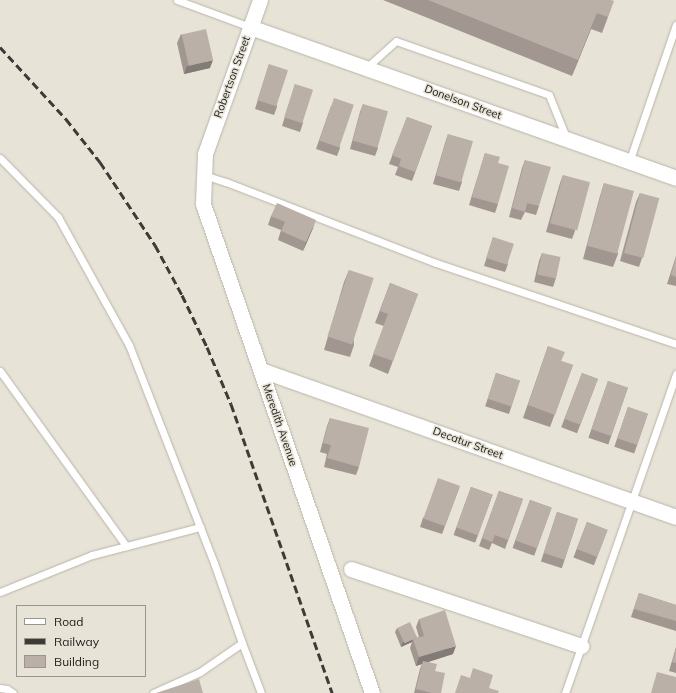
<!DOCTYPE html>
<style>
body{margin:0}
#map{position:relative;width:676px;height:693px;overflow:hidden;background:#e7e3d7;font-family:Mulish,sans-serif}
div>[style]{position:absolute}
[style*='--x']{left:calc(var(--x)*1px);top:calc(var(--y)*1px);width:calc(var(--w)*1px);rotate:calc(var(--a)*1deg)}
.roads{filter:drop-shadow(0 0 1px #b9b4a9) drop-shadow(0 0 1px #b9b4a9)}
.lane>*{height:7px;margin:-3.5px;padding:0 3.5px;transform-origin:3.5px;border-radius:3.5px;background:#fff}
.street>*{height:15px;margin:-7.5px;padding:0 7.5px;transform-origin:7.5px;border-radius:7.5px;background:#fff}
.rail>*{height:3px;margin-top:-1.5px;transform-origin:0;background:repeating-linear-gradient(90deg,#3d3b36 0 8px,transparent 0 12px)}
.wall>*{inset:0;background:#a19790;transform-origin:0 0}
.shaded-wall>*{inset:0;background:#837b76}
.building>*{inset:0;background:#bbb0a8;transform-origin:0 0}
span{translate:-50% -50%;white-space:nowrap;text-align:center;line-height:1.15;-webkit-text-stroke:3px #e7e3d7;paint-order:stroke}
.street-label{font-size:11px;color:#24221e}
.legend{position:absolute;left:16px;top:605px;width:130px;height:72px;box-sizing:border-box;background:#e7e3d7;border:1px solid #99968d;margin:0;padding:5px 7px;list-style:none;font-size:12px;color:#24221e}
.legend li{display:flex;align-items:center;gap:8px;height:20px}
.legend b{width:20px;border:1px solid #99968d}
</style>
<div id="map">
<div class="roads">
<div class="lane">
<i style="--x:177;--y:0;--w:78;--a:20.3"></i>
<i style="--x:366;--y:68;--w:40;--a:-42"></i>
<i style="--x:396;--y:41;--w:162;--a:19.4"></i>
<i style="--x:549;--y:95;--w:45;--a:68"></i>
<i style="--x:0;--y:158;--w:83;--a:45.5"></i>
<i style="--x:58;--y:217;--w:146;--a:61"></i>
<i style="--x:129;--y:345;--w:234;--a:68.7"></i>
<i style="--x:214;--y:563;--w:85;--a:70.7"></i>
<i style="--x:242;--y:643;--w:51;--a:145.4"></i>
<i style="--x:200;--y:672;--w:51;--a:155.9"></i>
<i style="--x:629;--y:162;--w:145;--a:-71.1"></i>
<i style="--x:204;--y:175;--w:23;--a:18"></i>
<i style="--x:226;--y:182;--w:225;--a:21.1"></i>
<i style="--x:436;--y:263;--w:253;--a:18.6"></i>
<i style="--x:0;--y:371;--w:216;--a:54.2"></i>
<i style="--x:0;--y:592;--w:99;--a:-21.9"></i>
<i style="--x:92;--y:555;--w:112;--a:-14.5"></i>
<i style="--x:242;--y:643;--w:53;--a:69.2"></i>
<i style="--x:0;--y:688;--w:7;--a:8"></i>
<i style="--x:7;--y:689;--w:7;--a:34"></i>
<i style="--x:565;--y:693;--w:338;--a:-70.8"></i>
</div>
<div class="street">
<i style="--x:260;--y:0;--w:164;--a:109.7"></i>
<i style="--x:205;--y:154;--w:50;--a:92.3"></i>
<i style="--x:203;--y:204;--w:517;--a:70.93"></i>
<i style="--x:250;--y:27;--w:452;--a:19.5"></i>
<i style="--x:261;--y:370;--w:440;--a:19.5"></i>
<i style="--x:351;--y:569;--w:243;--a:18.5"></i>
</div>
</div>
<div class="rail">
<i style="--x:0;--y:47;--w:98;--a:47.5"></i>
<i style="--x:66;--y:119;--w:55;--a:51.7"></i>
<i style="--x:100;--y:162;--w:100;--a:56.5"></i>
<i style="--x:155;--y:245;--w:57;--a:61.6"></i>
<i style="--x:182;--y:295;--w:58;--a:64.3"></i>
<i style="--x:207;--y:347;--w:62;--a:67.2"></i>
<i style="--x:231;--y:404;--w:306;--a:70.7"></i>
</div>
<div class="wall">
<i style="clip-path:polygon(383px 0,611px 0,608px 17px,602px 33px,591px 29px,572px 76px)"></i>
<i style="clip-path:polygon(181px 34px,210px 68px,184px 74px,177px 43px)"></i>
<i style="clip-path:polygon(269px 64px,277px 107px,274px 115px,255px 109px)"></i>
<i style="clip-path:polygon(295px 84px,303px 123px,300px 132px,282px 126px)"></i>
<i style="clip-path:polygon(363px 104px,378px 148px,375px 156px,350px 149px,360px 112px)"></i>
<i style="clip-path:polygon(331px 106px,340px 148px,337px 156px,316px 149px)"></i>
<i style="clip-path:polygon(407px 117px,432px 126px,412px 181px,395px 175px,398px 167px,389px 164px)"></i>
<i style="clip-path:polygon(448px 134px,462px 182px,459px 191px,433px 184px,445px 143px)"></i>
<i style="clip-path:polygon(485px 153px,498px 163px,498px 204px,495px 213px,469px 205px)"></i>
<i style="clip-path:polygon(525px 160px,539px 206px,536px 215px,525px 212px,521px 220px,509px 217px,522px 168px)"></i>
<i style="clip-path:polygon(563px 175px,575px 231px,572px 239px,546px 232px,560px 183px)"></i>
<i style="clip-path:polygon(604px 183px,618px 254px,613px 267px,583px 259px,600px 196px)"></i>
<i style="clip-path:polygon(640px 193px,642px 258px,639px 267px,620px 261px,636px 202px)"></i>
<i style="clip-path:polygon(271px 216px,313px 228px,303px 251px,278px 240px,281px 230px,268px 225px)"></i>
<i style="clip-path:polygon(493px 237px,508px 264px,505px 272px,484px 266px)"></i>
<i style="clip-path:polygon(542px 253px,556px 278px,553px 287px,534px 282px,539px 261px)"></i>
<i style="clip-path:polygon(676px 256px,676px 286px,667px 284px)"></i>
<i style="clip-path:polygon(349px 270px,354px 345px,350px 357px,324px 350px,344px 282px)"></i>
<i style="clip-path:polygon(390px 283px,418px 294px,388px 374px,369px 366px,384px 326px,375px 323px)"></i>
<i style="clip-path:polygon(548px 346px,561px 361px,573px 365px,550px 427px,523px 418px)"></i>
<i style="left:496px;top:373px;width:25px;height:35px;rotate:18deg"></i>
<i style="left:582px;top:373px;width:17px;height:58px;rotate:21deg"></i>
<i style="left:608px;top:381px;width:21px;height:60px;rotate:19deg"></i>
<i style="left:628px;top:407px;width:21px;height:42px;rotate:19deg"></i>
<i style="clip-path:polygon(330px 418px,359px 467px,356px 475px,324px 467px,327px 454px,320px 452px,327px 426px)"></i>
<i style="clip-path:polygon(460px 486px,442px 534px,420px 527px,423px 518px)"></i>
<i style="left:471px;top:487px;width:23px;height:51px;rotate:20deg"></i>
<i style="clip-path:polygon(499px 491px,523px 499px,505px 549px,492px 543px,489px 550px,479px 546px)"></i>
<i style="left:530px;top:500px;width:23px;height:51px;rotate:20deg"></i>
<i style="left:557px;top:512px;width:22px;height:52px;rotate:18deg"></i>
<i style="left:587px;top:522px;width:22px;height:38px;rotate:21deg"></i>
<i style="clip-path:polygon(639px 593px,676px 605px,676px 631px,631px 617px)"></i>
<i style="clip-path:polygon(419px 619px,453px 654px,428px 662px,435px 671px,441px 693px,414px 693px,420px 669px,422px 664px,416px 666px,410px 648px,412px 642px,401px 647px,395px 632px,397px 628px,416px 638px,419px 637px,416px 627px)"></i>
<i style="clip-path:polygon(676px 647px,676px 673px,669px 671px)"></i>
</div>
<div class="shaded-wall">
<i style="clip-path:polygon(597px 13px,591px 29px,572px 76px,578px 60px)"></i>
<i style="clip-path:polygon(213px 60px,210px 68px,184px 74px,187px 66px)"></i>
<i style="clip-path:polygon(316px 220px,313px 228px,303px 251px,306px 242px)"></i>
<i style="clip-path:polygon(417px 637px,415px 641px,413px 639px,412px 642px,401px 647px,403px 642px)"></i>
<i style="clip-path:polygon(456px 646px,453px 654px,422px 664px,423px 661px,422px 664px,416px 666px,419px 657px)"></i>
</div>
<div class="building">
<i style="clip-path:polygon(428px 0,611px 0,614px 1px,608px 17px,597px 13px,578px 60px)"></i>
<i style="left:206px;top:29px;width:32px;height:25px;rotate:77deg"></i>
<i style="left:269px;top:64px;width:20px;height:38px;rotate:18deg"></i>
<i style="left:295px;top:84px;width:19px;height:35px;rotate:18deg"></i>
<i style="left:334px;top:98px;width:21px;height:45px;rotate:19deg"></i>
<i style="left:363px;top:104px;width:26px;height:38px;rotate:16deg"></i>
<i style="clip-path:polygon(407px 117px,432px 126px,415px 172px,399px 166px,401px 159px,392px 155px)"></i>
<i style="left:448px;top:134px;width:26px;height:43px;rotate:16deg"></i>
<i style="clip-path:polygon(485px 153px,500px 157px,498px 163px,509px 166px,498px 204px,472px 197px)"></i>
<i style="clip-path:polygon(525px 160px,551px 167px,539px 206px,527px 203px,525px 212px,512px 208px)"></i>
<i style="left:563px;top:175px;width:28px;height:50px;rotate:15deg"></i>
<i style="left:604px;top:183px;width:31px;height:65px;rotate:15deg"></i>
<i style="left:640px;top:193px;width:20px;height:62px;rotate:15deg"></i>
<i style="clip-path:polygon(277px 203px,316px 220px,306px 242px,281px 231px,285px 222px,271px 216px)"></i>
<i style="left:493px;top:237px;width:22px;height:22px;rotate:18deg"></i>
<i style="left:542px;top:253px;width:19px;height:22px;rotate:12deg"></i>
<i style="clip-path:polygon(676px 257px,676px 277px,671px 275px)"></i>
<i style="left:349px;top:270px;width:26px;height:70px;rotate:18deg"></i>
<i style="clip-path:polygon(390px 283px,418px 294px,393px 361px,373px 354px,388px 314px,380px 311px)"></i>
<i style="clip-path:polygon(548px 346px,565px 352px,561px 361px,573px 365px,555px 415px,528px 405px)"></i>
<i style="left:496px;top:373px;width:25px;height:27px;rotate:18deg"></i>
<i style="left:582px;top:373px;width:17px;height:49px;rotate:21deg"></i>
<i style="left:608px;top:381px;width:21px;height:51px;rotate:19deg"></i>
<i style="left:628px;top:407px;width:21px;height:33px;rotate:19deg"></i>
<i style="clip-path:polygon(330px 418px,369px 428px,359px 467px,327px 458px,331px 445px,323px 443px)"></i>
<i style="left:438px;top:478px;width:23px;height:43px;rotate:20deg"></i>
<i style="left:471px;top:487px;width:23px;height:43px;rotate:20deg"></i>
<i style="clip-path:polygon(499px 491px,523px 499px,508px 540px,495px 535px,492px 542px,482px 538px)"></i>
<i style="left:530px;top:500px;width:23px;height:43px;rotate:20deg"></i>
<i style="left:557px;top:512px;width:22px;height:43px;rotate:18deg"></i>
<i style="left:587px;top:522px;width:22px;height:29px;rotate:21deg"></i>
<i style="clip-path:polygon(639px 593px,676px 605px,676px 621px,634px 609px)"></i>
<i style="clip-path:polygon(445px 610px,456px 646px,419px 657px,413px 639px,424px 636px,419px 619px)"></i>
<i style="left:410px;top:622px;width:17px;height:14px;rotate:65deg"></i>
<i style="clip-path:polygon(676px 649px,676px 663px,672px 662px)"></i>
<i style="clip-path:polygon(423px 661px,437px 664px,435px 671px,445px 673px,441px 693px,432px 693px,416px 689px)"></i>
<i style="clip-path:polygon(473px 668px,493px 675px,489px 688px,499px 691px,498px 693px,455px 693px,461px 675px,470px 678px)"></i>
<i style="clip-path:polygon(657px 672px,676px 677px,676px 693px,651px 693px)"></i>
<i style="clip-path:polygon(199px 679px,203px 693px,156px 693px)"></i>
</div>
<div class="street-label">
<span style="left:232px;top:77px;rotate:-70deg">Robertson Street</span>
<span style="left:463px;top:102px;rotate:20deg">Donelson Street</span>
<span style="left:280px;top:425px;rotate:71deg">Meredith Avenue</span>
<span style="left:468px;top:443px;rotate:20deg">Decatur Street</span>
</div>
<ul class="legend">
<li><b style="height:5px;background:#fff"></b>Road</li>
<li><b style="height:5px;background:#3d3b36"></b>Railway</li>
<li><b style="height:11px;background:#bbb0a8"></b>Building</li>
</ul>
</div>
